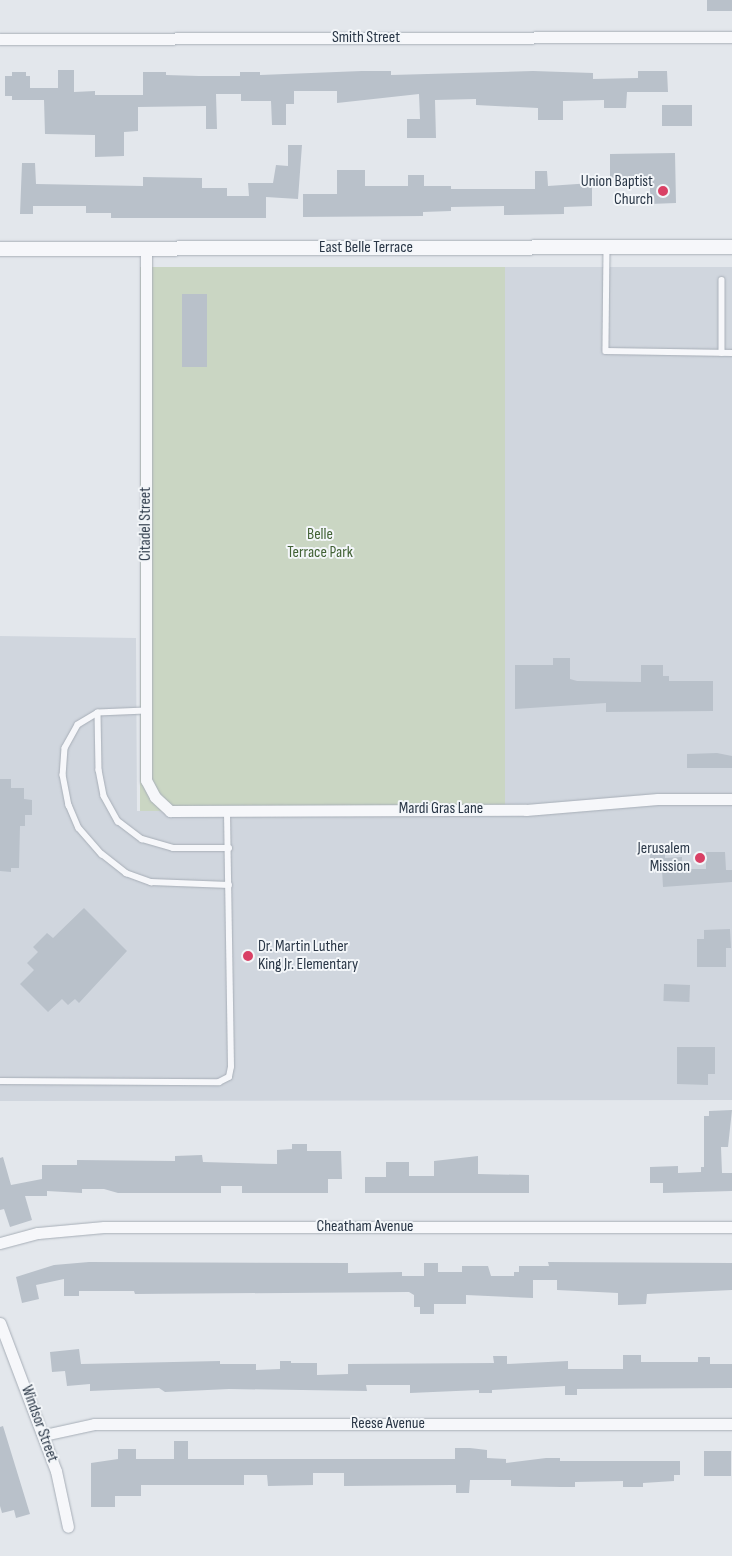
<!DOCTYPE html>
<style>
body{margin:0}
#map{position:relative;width:732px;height:1556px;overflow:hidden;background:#e3e7ec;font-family:"Sofia Sans Condensed",sans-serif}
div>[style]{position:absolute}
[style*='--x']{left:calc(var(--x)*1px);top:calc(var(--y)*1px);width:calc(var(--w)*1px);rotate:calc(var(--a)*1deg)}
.built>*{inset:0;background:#d0d6de}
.green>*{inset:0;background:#cad6c3;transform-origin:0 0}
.building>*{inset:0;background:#b9c1ca;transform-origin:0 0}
.roads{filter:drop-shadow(0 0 1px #a7aeb7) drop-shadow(0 0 1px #a7aeb7)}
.service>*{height:5.5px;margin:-2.75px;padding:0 2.75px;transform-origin:2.75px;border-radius:2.75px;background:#f6f7fa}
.minor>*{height:11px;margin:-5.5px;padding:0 5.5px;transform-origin:5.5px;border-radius:5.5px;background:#f6f7fa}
.tertiary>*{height:14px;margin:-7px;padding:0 7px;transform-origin:7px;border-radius:7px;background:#f6f7fa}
.dots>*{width:14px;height:14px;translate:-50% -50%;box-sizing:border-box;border:2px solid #f3f6f9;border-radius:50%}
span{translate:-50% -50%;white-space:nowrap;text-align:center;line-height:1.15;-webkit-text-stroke:4px #f3f6f9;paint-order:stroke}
.street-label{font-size:16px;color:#293646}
.poi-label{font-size:16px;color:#293646}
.right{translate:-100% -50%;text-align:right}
.left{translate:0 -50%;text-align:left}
.park-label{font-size:16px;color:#426235}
</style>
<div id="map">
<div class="built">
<i style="clip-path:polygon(505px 267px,732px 267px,732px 1100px,0 1101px,0 636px,136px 638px,137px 811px,499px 811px)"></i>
</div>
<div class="green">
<i style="left:140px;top:267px;width:365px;height:544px"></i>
</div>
<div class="building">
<i style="left:707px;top:0;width:25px;height:11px"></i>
<i style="clip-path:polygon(58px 70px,74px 70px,74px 92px,95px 91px,95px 95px,143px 95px,143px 72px,166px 72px,166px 75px,199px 76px,240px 76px,240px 72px,260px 72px,260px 75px,362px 71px,391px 71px,391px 75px,533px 71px,593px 73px,593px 79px,638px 78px,638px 71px,667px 71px,668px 92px,627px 92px,626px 108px,604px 108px,604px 100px,563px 101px,563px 120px,538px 120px,538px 108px,476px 105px,476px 99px,435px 100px,436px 138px,407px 138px,407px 119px,420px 119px,419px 94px,337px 103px,337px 91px,294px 91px,294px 104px,286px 104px,286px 125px,272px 125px,271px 101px,241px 101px,241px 94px,216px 94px,217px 129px,206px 129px,206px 106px,138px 107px,138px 131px,124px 132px,124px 156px,95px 157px,95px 135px,45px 134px,44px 100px,12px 100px,12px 96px,5px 96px,5px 76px,12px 76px,12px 72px,26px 72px,26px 76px,30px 76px,30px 88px,58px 88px)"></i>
<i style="left:662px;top:105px;width:30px;height:21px"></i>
<i style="clip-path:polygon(288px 145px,302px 145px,298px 199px,266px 197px,266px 218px,111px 218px,111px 213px,86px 213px,86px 206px,33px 206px,33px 214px,20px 214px,22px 163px,35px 163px,36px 184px,143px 186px,143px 177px,202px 178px,202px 188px,227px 188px,227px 196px,249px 196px,248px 183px,273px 183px,276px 165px,288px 166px)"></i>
<i style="clip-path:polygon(675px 153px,676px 203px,650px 204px,650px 178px,610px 178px,610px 154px)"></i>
<i style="clip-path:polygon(337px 170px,365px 170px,365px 186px,408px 186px,408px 175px,424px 175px,424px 186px,451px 186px,451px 189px,535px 189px,535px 171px,547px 171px,548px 186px,592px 183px,592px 206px,564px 207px,564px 214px,504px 215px,504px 206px,451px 207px,451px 211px,423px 212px,423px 216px,303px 217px,303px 194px,337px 194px)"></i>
<i style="left:182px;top:294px;width:25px;height:73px"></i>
<i style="clip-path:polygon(553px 658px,570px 658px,570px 679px,577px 681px,641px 682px,641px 665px,663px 665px,663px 676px,669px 676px,669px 681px,713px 681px,713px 711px,606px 712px,606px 703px,515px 709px,515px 665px,553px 665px)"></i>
<i style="clip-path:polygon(717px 753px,732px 756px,732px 768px,687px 768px,687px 754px)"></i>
<i style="clip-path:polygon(0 779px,11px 779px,11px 788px,24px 788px,24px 799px,32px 800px,32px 815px,25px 815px,25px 826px,20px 826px,19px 868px,11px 868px,11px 872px,0 871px)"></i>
<i style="clip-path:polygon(650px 852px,665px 852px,665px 858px,682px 857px,682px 869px,706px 869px,706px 852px,725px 852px,726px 870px,732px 870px,732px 882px,663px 887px,662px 869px,650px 870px)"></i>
<i style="clip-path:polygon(84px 908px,127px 951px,79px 1003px,75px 999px,68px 1005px,62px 999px,48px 1012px,20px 984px,34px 970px,27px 963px,38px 952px,33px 947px,47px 933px,53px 938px)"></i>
<i style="clip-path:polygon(730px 929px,731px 948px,726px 948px,726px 967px,697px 967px,697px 939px,704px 939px,704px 930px)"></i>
<i style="left:664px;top:984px;width:26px;height:17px;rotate:2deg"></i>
<i style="clip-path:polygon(677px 1047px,715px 1047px,715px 1074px,708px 1074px,708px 1085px,677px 1084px)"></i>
<i style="clip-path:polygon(732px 1110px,728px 1147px,721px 1147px,722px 1173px,732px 1173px,732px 1191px,663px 1193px,663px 1183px,650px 1183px,650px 1167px,678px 1166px,678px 1173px,701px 1172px,701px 1167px,704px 1167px,704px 1116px,709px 1116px,709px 1111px)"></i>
<i style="clip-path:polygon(292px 1144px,307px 1144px,307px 1151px,341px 1151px,342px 1179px,328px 1179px,328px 1193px,242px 1193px,242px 1186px,221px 1186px,221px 1193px,118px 1193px,104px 1189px,82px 1189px,82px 1193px,47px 1191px,47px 1196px,25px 1196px,32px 1220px,10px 1227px,4px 1209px,0 1210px,0 1158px,3px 1157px,11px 1185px,42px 1179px,42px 1165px,77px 1165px,77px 1160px,175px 1161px,175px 1156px,202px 1155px,203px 1162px,277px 1164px,277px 1150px,292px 1149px)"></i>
<i style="clip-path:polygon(478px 1156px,478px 1174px,529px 1175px,529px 1193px,365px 1193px,365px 1177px,386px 1177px,386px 1162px,409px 1162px,409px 1176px,434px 1176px,434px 1161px)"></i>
<i style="clip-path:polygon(89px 1262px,348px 1263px,348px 1273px,402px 1272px,402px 1276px,424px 1276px,424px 1263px,438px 1263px,438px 1272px,462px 1272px,462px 1266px,488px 1266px,491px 1276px,514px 1276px,514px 1272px,519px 1272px,519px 1266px,549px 1266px,548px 1262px,732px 1263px,732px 1290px,647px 1294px,646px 1304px,618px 1305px,618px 1293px,557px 1290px,557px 1280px,533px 1280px,533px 1298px,466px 1295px,466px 1304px,434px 1304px,434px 1314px,420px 1314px,420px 1307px,414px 1307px,414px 1295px,409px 1292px,135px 1294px,134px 1291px,79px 1291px,79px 1296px,64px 1296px,64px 1279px,36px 1285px,39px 1299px,22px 1303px,16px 1277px,54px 1265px)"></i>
<i style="clip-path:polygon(79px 1349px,81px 1364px,220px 1361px,220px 1364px,256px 1364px,256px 1370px,280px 1369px,280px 1361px,291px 1361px,291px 1363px,317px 1363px,317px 1375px,348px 1374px,348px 1364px,494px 1363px,493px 1356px,507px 1356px,507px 1364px,568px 1361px,568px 1369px,623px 1369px,623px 1355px,641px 1355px,641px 1362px,698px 1362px,698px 1357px,710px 1357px,710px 1364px,732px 1364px,732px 1388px,577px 1389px,577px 1395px,565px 1395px,565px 1386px,492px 1390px,492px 1393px,479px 1393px,479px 1390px,410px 1393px,410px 1385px,366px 1385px,367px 1391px,229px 1389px,165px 1392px,159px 1388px,90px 1391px,90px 1384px,67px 1386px,65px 1371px,52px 1372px,50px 1352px)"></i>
<i style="clip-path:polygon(3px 1426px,30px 1514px,16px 1518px,14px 1510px,2px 1513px,0 1506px,0 1427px)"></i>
<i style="clip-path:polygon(174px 1441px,188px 1441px,188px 1459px,455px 1459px,455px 1448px,470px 1448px,487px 1450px,487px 1458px,506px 1459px,506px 1463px,546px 1458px,560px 1458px,560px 1461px,680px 1461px,680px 1475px,674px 1475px,674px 1481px,643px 1483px,643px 1487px,623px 1487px,623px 1481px,575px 1482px,575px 1487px,561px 1487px,511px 1486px,511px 1480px,470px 1480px,469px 1493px,456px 1493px,456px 1485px,451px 1485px,344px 1486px,344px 1473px,313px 1473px,313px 1485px,268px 1486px,267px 1475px,244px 1475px,244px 1485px,141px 1485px,141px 1496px,115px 1496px,115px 1507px,91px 1507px,91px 1463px,118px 1459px,118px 1449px,136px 1449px,136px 1459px,174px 1459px)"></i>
<i style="left:704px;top:1451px;width:27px;height:25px"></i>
</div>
<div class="roads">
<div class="service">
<i style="--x:607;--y:248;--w:103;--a:90.6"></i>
<i style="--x:606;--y:351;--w:126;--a:0.9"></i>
<i style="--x:722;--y:280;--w:73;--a:90"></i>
<i style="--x:146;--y:711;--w:48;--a:177.6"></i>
<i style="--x:98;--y:713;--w:23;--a:149"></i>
<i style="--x:78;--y:725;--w:26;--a:119"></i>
<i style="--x:65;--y:748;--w:27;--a:94"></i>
<i style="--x:63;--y:775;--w:31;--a:79"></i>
<i style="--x:69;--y:805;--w:25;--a:67"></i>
<i style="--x:79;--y:828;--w:35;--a:49"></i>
<i style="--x:102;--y:854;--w:31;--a:38"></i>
<i style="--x:126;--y:873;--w:27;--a:20"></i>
<i style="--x:151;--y:882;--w:78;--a:2.2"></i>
<i style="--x:98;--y:713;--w:57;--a:89"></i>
<i style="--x:99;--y:770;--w:26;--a:79"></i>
<i style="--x:104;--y:796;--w:29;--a:61"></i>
<i style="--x:118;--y:821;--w:30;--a:37"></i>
<i style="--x:142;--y:839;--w:32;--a:16"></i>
<i style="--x:173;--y:848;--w:56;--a:0"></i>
<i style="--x:0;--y:1081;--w:219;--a:0.3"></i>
<i style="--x:219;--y:1082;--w:11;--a:-27"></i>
<i style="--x:229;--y:1077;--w:10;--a:-79"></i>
<i style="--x:231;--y:1067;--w:257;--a:-90.9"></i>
</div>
<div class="minor">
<i style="--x:0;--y:39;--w:732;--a:-0.16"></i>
<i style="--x:146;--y:249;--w:531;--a:90"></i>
<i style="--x:146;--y:780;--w:19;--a:62"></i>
<i style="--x:155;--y:797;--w:21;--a:43"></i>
<i style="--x:170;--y:811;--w:356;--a:-0.2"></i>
<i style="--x:526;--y:810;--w:132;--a:-4.8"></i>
<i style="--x:658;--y:799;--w:74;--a:0"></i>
<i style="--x:0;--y:1243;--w:39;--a:-15"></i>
<i style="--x:38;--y:1233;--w:66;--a:-5.2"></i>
<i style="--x:104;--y:1227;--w:628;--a:0"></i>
<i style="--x:0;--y:1323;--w:158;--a:69.3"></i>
<i style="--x:56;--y:1471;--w:57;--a:77.9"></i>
<i style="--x:44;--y:1435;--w:51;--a:-12.4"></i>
<i style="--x:94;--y:1424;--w:638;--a:0"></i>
</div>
<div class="tertiary">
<i style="--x:0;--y:249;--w:732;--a:-0.16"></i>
</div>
</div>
<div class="dots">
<i style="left:663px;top:191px;background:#d94065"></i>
<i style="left:700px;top:858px;background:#d94065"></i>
<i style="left:248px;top:956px;background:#d94065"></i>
</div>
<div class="street-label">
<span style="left:366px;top:38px">Smith Street</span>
<span style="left:366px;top:248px">East Belle Terrace</span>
<span style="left:146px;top:524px;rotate:-90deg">Citadel Street</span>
<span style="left:441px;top:809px">Mardi Gras Lane</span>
<span style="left:365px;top:1227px">Cheatham Avenue</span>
<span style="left:39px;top:1424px;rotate:70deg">Windsor Street</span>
<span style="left:388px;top:1424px">Reese Avenue</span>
</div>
<div class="poi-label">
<span class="right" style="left:653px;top:191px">Union Baptist<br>Church</span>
<span class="right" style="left:690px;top:858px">Jerusalem<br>Mission</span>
<span class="left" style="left:258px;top:956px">Dr. Martin Luther<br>King Jr. Elementary</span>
</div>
<div class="park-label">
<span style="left:320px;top:544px">Belle<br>Terrace Park</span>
</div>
</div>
